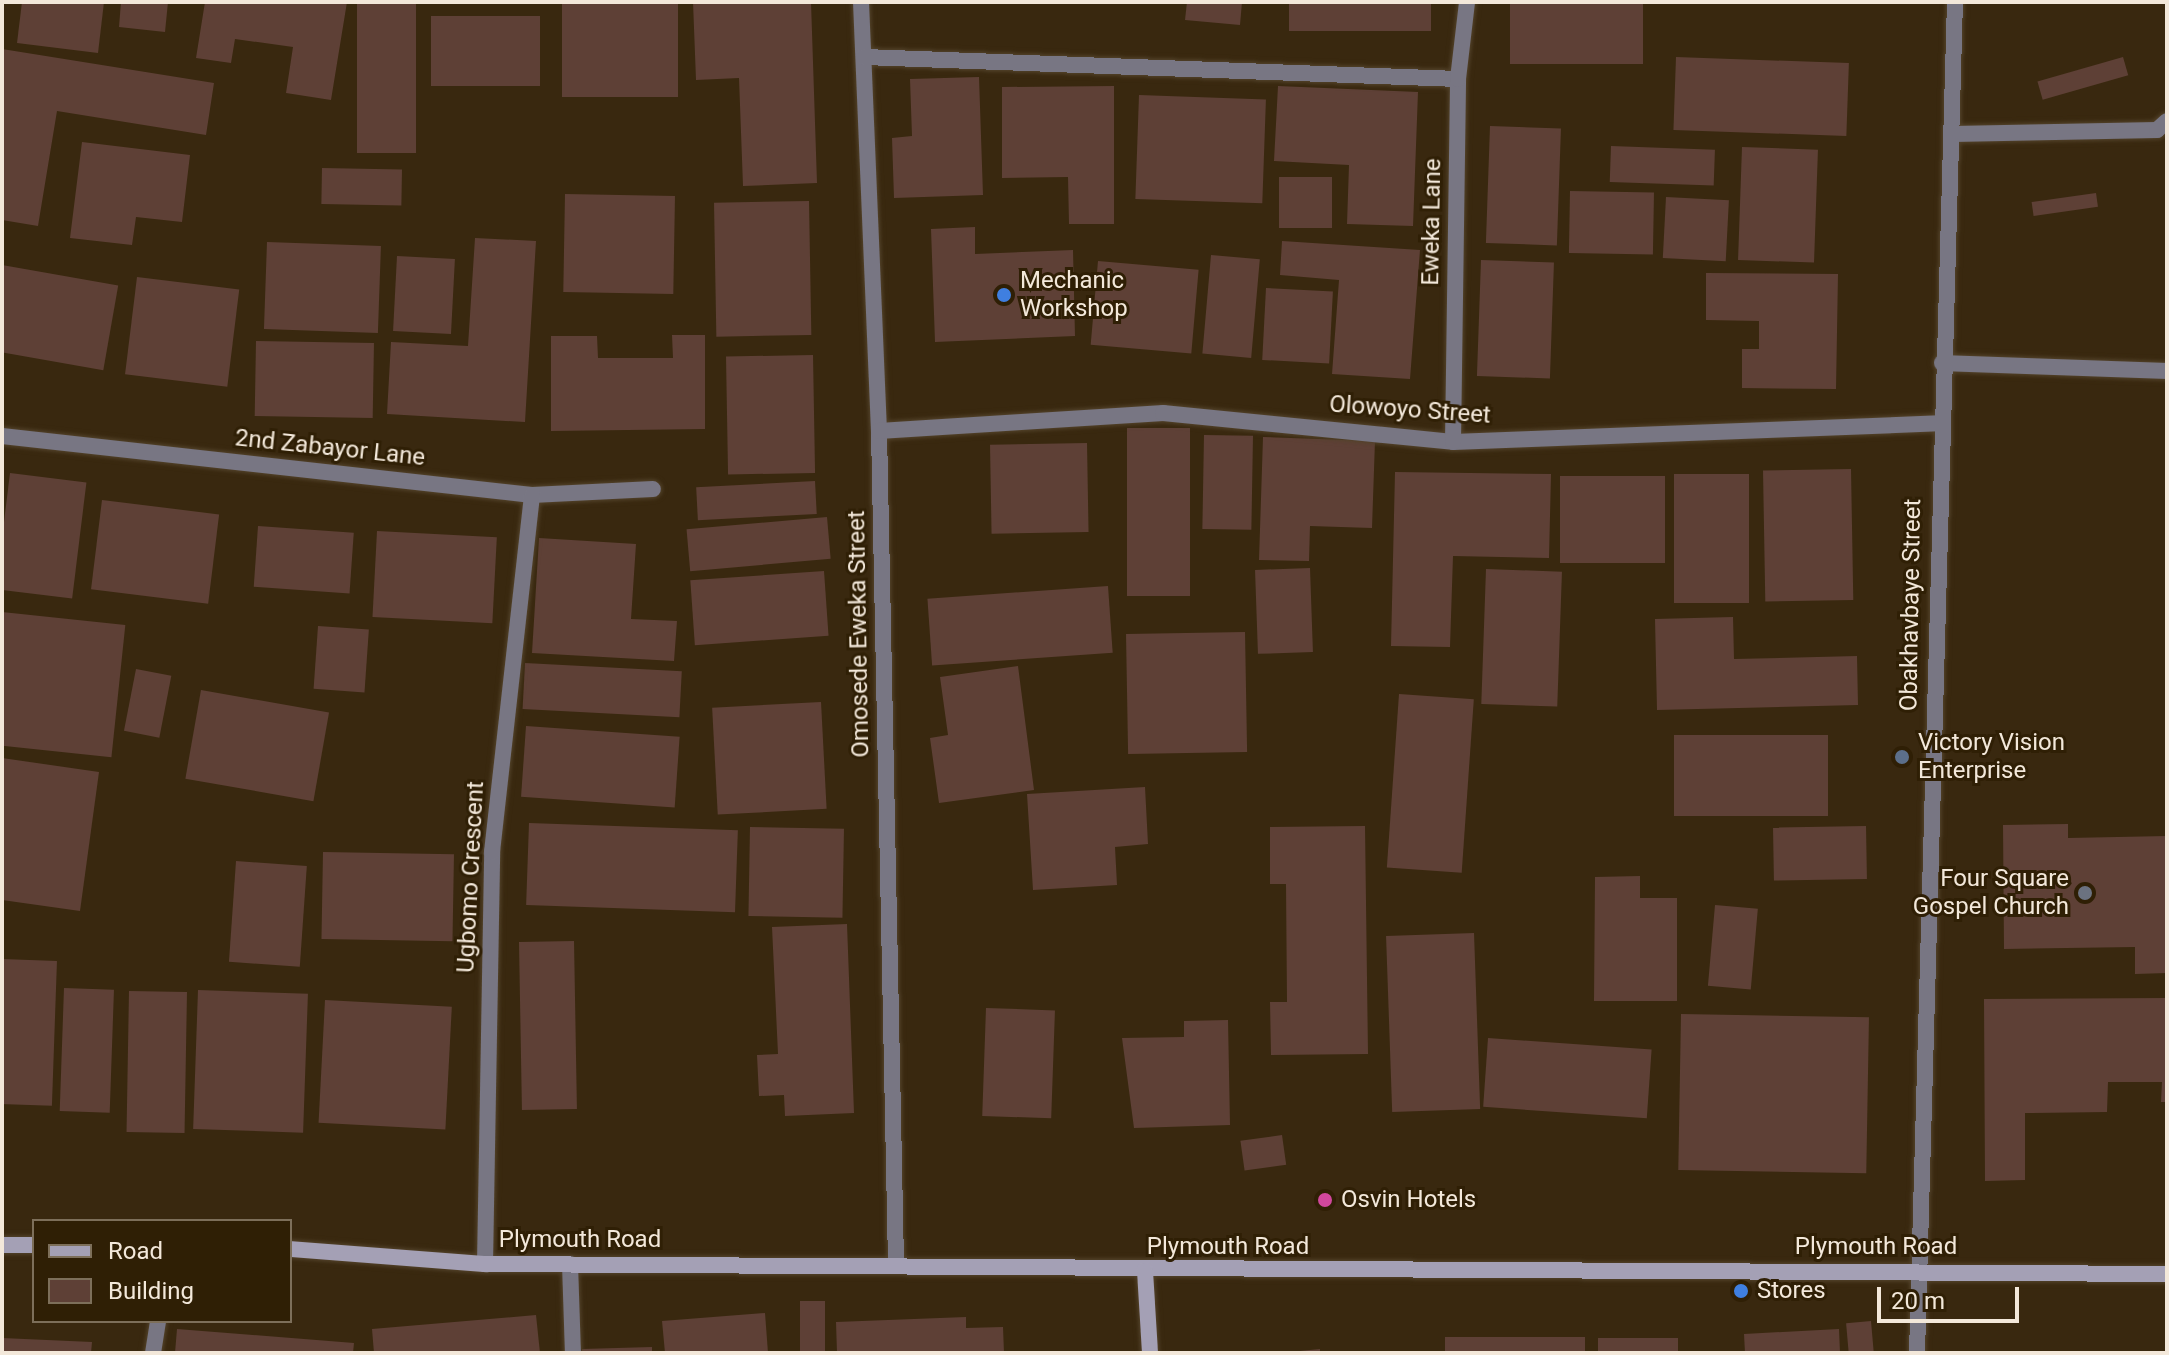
<!DOCTYPE html>
<style>
body{margin:0}
#map{position:relative;width:2169px;height:1355px;overflow:hidden;background:#39280f;font-family:Roboto,sans-serif}
div>[style]{position:absolute}
[style*='--x']{left:calc(var(--x)*1px);top:calc(var(--y)*1px);width:calc(var(--w)*1px);rotate:calc(var(--a)*1deg)}
.building>*{inset:0;background:#5e4036;transform-origin:0 0}
.roads{filter:drop-shadow(0 0 2px #53432b) drop-shadow(0 0 2px #53432b)}
.lane>*{height:16px;margin:-8px;padding:0 8px;transform-origin:8px;border-radius:8px;background:#787683}
.street>*{height:16px;margin:-8px;padding:0 8px;transform-origin:8px;border-radius:8px;background:#787683}
.secondary>*{height:16px;margin:-8px;padding:0 8px;transform-origin:8px;border-radius:8px;background:#a4a0b5}
.dots>*{width:22px;height:22px;translate:-50% -50%;box-sizing:border-box;border:4px solid #2f1f05;border-radius:50%}
span{translate:-50% -50%;white-space:nowrap;text-align:center;line-height:1.15;-webkit-text-stroke:6px #2f1f05;paint-order:stroke}
.street-label{font-size:24px;color:#f3e8da}
.poi-label{font-size:24px;color:#f3e8da}
.left{translate:0 -50%;text-align:left}
.right{translate:-100% -50%;text-align:right}
.frame{position:absolute;inset:0;border:4px solid #f3e8da;pointer-events:none}
.legend{position:absolute;left:32px;top:1219px;width:260px;height:104px;box-sizing:border-box;background:#2f1f05;border:2px solid #7d6f5a;margin:0;padding:10px 14px;list-style:none;font-size:24px;color:#f3e8da}
.legend li{display:flex;align-items:center;gap:16px;height:40px}
.legend b{width:40px;border:2px solid #7d6f5a}
.scale{position:absolute;left:1877px;top:1287px;width:142px;height:36px;box-sizing:border-box;border:4px solid #f3e8da;border-top:0;padding-left:10px;font-size:24px;line-height:28px;white-space:nowrap;color:#f3e8da;-webkit-text-stroke:6px #2f1f05;paint-order:stroke}
</style>
<div id="map">
<div class="building">
<i style="clip-path:polygon(22px 2px,104px 2px,98px 53px,17px 43px)"></i>
<i style="clip-path:polygon(121px 2px,168px 2px,165px 32px,119px 27px)"></i>
<i style="clip-path:polygon(205px 2px,347px 2px,331px 100px,286px 93px,293px 47px,235px 39px,231px 63px,196px 58px)"></i>
<i style="left:357px;top:2px;width:59px;height:151px"></i>
<i style="left:562px;top:2px;width:116px;height:95px"></i>
<i style="clip-path:polygon(693px 2px,811px 2px,817px 183px,743px 186px,739px 78px,696px 80px)"></i>
<i style="clip-path:polygon(1187px 2px,1242px 2px,1240px 25px,1185px 20px)"></i>
<i style="left:1289px;top:2px;width:142px;height:29px"></i>
<i style="left:1510px;top:2px;width:133px;height:62px"></i>
<i style="left:431px;top:16px;width:109px;height:70px"></i>
<i style="clip-path:polygon(2px 49px,214px 83px,206px 135px,57px 111px,38px 226px,2px 220px)"></i>
<i style="left:1676px;top:57px;width:173px;height:73px;rotate:2deg"></i>
<i style="left:2123px;top:57px;width:19px;height:89px;rotate:74deg"></i>
<i style="clip-path:polygon(979px 77px,983px 195px,894px 198px,892px 138px,912px 136px,910px 79px)"></i>
<i style="clip-path:polygon(1114px 86px,1114px 224px,1069px 224px,1068px 177px,1002px 178px,1002px 87px)"></i>
<i style="clip-path:polygon(1278px 86px,1418px 92px,1413px 226px,1347px 224px,1349px 165px,1274px 161px)"></i>
<i style="left:1139px;top:95px;width:127px;height:104px;rotate:2deg"></i>
<i style="left:1490px;top:126px;width:71px;height:117px;rotate:2deg"></i>
<i style="clip-path:polygon(82px 142px,190px 155px,182px 222px,136px 217px,132px 245px,70px 238px)"></i>
<i style="left:1611px;top:146px;width:104px;height:36px;rotate:2deg"></i>
<i style="left:1742px;top:147px;width:76px;height:113px;rotate:2deg"></i>
<i style="left:322px;top:168px;width:80px;height:36px;rotate:1deg"></i>
<i style="left:1279px;top:177px;width:53px;height:51px"></i>
<i style="left:1570px;top:191px;width:84px;height:62px;rotate:1deg"></i>
<i style="left:2096px;top:193px;width:14px;height:65px;rotate:82deg"></i>
<i style="left:565px;top:194px;width:110px;height:98px;rotate:1deg"></i>
<i style="left:1666px;top:197px;width:63px;height:61px;rotate:3deg"></i>
<i style="left:809px;top:201px;width:134px;height:95px;rotate:89deg"></i>
<i style="clip-path:polygon(975px 227px,975px 254px,1073px 250px,1075px 336px,935px 342px,931px 229px)"></i>
<i style="clip-path:polygon(475px 238px,536px 241px,525px 422px,387px 414px,391px 342px,468px 346px)"></i>
<i style="clip-path:polygon(1282px 241px,1420px 250px,1410px 379px,1332px 374px,1339px 280px,1280px 275px)"></i>
<i style="left:267px;top:242px;width:114px;height:87px;rotate:2deg"></i>
<i style="left:1211px;top:255px;width:49px;height:99px;rotate:5deg"></i>
<i style="left:397px;top:256px;width:58px;height:75px;rotate:3deg"></i>
<i style="left:1481px;top:260px;width:73px;height:116px;rotate:2deg"></i>
<i style="left:1098px;top:261px;width:101px;height:84px;rotate:5deg"></i>
<i style="left:2px;top:265px;width:118px;height:86px;rotate:10deg"></i>
<i style="clip-path:polygon(1706px 273px,1838px 274px,1836px 389px,1742px 388px,1742px 349px,1759px 349px,1759px 321px,1706px 320px)"></i>
<i style="left:137px;top:277px;width:103px;height:98px;rotate:7deg"></i>
<i style="left:1266px;top:288px;width:67px;height:72px;rotate:3deg"></i>
<i style="clip-path:polygon(672px 335px,705px 335px,705px 429px,551px 431px,551px 336px,597px 336px,598px 358px,673px 358px)"></i>
<i style="left:256px;top:341px;width:118px;height:75px;rotate:1deg"></i>
<i style="left:813px;top:355px;width:118px;height:87px;rotate:89deg"></i>
<i style="left:1190px;top:428px;width:168px;height:63px;rotate:90deg"></i>
<i style="left:1204px;top:435px;width:49px;height:94px;rotate:1deg"></i>
<i style="clip-path:polygon(1263px 437px,1375px 441px,1372px 528px,1310px 526px,1309px 561px,1259px 560px)"></i>
<i style="left:1087px;top:443px;width:89px;height:97px;rotate:89deg"></i>
<i style="left:1851px;top:469px;width:131px;height:88px;rotate:89deg"></i>
<i style="clip-path:polygon(1395px 472px,1551px 474px,1549px 558px,1453px 556px,1450px 647px,1391px 646px)"></i>
<i style="left:10px;top:473px;width:77px;height:117px;rotate:7deg"></i>
<i style="left:1674px;top:474px;width:75px;height:129px"></i>
<i style="left:1560px;top:476px;width:105px;height:87px"></i>
<i style="left:815px;top:481px;width:33px;height:119px;rotate:87deg"></i>
<i style="left:102px;top:500px;width:118px;height:90px;rotate:7deg"></i>
<i style="left:827px;top:517px;width:42px;height:141px;rotate:85deg"></i>
<i style="left:258px;top:526px;width:96px;height:61px;rotate:4deg"></i>
<i style="left:377px;top:531px;width:120px;height:86px;rotate:3deg"></i>
<i style="clip-path:polygon(539px 538px,636px 544px,631px 619px,677px 621px,674px 661px,532px 653px)"></i>
<i style="left:1310px;top:568px;width:84px;height:55px;rotate:88deg"></i>
<i style="left:1486px;top:569px;width:76px;height:135px;rotate:2deg"></i>
<i style="left:824px;top:571px;width:65px;height:134px;rotate:86deg"></i>
<i style="left:1108px;top:586px;width:67px;height:181px;rotate:86deg"></i>
<i style="left:2px;top:612px;width:124px;height:133px;rotate:6deg"></i>
<i style="clip-path:polygon(1733px 617px,1734px 659px,1857px 656px,1858px 705px,1657px 710px,1655px 619px)"></i>
<i style="left:318px;top:626px;width:51px;height:63px;rotate:4deg"></i>
<i style="left:1245px;top:632px;width:120px;height:119px;rotate:89deg"></i>
<i style="left:525px;top:663px;width:157px;height:46px;rotate:3deg"></i>
<i style="clip-path:polygon(1018px 666px,1034px 790px,939px 803px,930px 738px,948px 735px,940px 677px)"></i>
<i style="left:136px;top:669px;width:36px;height:63px;rotate:11deg"></i>
<i style="left:201px;top:690px;width:130px;height:90px;rotate:10deg"></i>
<i style="left:1399px;top:694px;width:75px;height:174px;rotate:4deg"></i>
<i style="left:821px;top:702px;width:107px;height:109px;rotate:87deg"></i>
<i style="left:526px;top:726px;width:154px;height:71px;rotate:4deg"></i>
<i style="left:1828px;top:735px;width:81px;height:154px;rotate:90deg"></i>
<i style="clip-path:polygon(2px 758px,99px 772px,80px 911px,2px 900px)"></i>
<i style="clip-path:polygon(1145px 787px,1148px 844px,1115px 847px,1117px 885px,1033px 890px,1027px 794px)"></i>
<i style="left:529px;top:823px;width:209px;height:82px;rotate:2deg"></i>
<i style="clip-path:polygon(2068px 824px,2068px 838px,2167px 836px,2167px 973px,2135px 974px,2135px 947px,2004px 949px,2003px 825px)"></i>
<i style="clip-path:polygon(1365px 826px,1368px 1054px,1271px 1055px,1270px 1002px,1287px 1002px,1286px 884px,1270px 884px,1270px 827px)"></i>
<i style="left:1866px;top:826px;width:53px;height:93px;rotate:89deg"></i>
<i style="left:750px;top:827px;width:94px;height:89px;rotate:1deg"></i>
<i style="left:323px;top:852px;width:131px;height:87px;rotate:1deg"></i>
<i style="left:236px;top:861px;width:71px;height:101px;rotate:4deg"></i>
<i style="clip-path:polygon(1640px 876px,1640px 898px,1677px 898px,1677px 1001px,1594px 1001px,1595px 877px)"></i>
<i style="left:1715px;top:905px;width:43px;height:81px;rotate:5deg"></i>
<i style="clip-path:polygon(847px 924px,854px 1113px,785px 1116px,784px 1095px,759px 1096px,757px 1055px,778px 1054px,772px 927px)"></i>
<i style="left:1474px;top:933px;width:176px;height:88px;rotate:88deg"></i>
<i style="left:574px;top:941px;width:168px;height:55px;rotate:89deg"></i>
<i style="left:2px;top:959px;width:55px;height:145px;rotate:2deg"></i>
<i style="left:64px;top:988px;width:50px;height:123px;rotate:2deg"></i>
<i style="left:198px;top:990px;width:110px;height:139px;rotate:2deg"></i>
<i style="left:129px;top:991px;width:58px;height:141px;rotate:1deg"></i>
<i style="clip-path:polygon(2167px 998px,2167px 1102px,2161px 1102px,2162px 1082px,2108px 1082px,2107px 1112px,2025px 1113px,2025px 1180px,1985px 1181px,1984px 999px)"></i>
<i style="left:325px;top:1000px;width:127px;height:123px;rotate:3deg"></i>
<i style="left:986px;top:1008px;width:69px;height:108px;rotate:2deg"></i>
<i style="left:1681px;top:1014px;width:188px;height:156px;rotate:1deg"></i>
<i style="clip-path:polygon(1228px 1020px,1230px 1125px,1134px 1128px,1122px 1038px,1184px 1037px,1184px 1021px)"></i>
<i style="left:1488px;top:1038px;width:164px;height:69px;rotate:4deg"></i>
<i style="left:1282px;top:1135px;width:30px;height:42px;rotate:82deg"></i>
<i style="left:800px;top:1301px;width:25px;height:52px"></i>
<i style="clip-path:polygon(765px 1313px,768px 1353px,665px 1353px,662px 1321px)"></i>
<i style="clip-path:polygon(536px 1315px,540px 1353px,374px 1353px,372px 1329px)"></i>
<i style="clip-path:polygon(966px 1317px,966px 1328px,1003px 1327px,1004px 1353px,837px 1353px,836px 1322px)"></i>
<i style="left:1871px;top:1321px;width:32px;height:25px;rotate:85deg"></i>
<i style="clip-path:polygon(177px 1329px,354px 1343px,353px 1353px,175px 1353px)"></i>
<i style="clip-path:polygon(1839px 1329px,1840px 1353px,1745px 1353px,1744px 1334px)"></i>
<i style="left:1445px;top:1337px;width:140px;height:16px"></i>
<i style="clip-path:polygon(2px 1338px,92px 1342px,91px 1353px,2px 1353px)"></i>
<i style="left:1678px;top:1338px;width:15px;height:80px;rotate:90deg"></i>
<i style="clip-path:polygon(652px 1347px,652px 1353px,582px 1353px,582px 1349px)"></i>
<i style="clip-path:polygon(1320px 1349px,1320px 1353px,1300px 1353px,1300px 1351px)"></i>
</div>
<div class="roads">
<div class="lane">
<i style="--x:1953;--y:134;--w:204;--a:-1.1"></i>
<i style="--x:2157;--y:130;--w:13;--a:-42"></i>
<i style="--x:1942;--y:363;--w:225;--a:2"></i>
</div>
<div class="street">
<i style="--x:861;--y:2;--w:429;--a:87.6"></i>
<i style="--x:879;--y:431;--w:834;--a:88.83"></i>
<i style="--x:864;--y:57;--w:594;--a:2.12"></i>
<i style="--x:879;--y:431;--w:285;--a:-3.6"></i>
<i style="--x:1163;--y:413;--w:291;--a:5.7"></i>
<i style="--x:1453;--y:442;--w:486;--a:-2.2"></i>
<i style="--x:2;--y:436;--w:533;--a:6.35"></i>
<i style="--x:532;--y:495;--w:121;--a:-2.8"></i>
<i style="--x:1453;--y:442;--w:363;--a:-89.2"></i>
<i style="--x:1458;--y:79;--w:78;--a:-83.3"></i>
<i style="--x:485;--y:1264;--w:412;--a:-89"></i>
<i style="--x:492;--y:852;--w:359;--a:-83.6"></i>
<i style="--x:570;--y:1264;--w:89;--a:88.1"></i>
<i style="--x:153;--y:1353;--w:32;--a:-81"></i>
<i style="--x:1917;--y:1353;--w:1352;--a:-88.39"></i>
</div>
<div class="secondary">
<i style="--x:2;--y:1245;--w:32;--a:0"></i>
<i style="--x:290;--y:1249;--w:196;--a:4.4"></i>
<i style="--x:485;--y:1264;--w:1682;--a:0.34"></i>
<i style="--x:1145;--y:1271;--w:82;--a:86.5"></i>
</div>
</div>
<div class="dots">
<i style="left:1004px;top:295px;background:#3f7fe0"></i>
<i style="left:1902px;top:757px;background:#5c6f8a"></i>
<i style="left:2085px;top:893px;background:#6b7280"></i>
<i style="left:1325px;top:1200px;background:#d1479c"></i>
<i style="left:1741px;top:1291px;background:#3f7fe0"></i>
</div>
<div class="street-label">
<span style="left:1432px;top:222px;rotate:-89deg">Eweka Lane</span>
<span style="left:1410px;top:410px;rotate:4deg">Olowoyo Street</span>
<span style="left:330px;top:448px;rotate:6deg">2nd Zabayor Lane</span>
<span style="left:1911px;top:605px;rotate:-89deg">Obakhavbaye Street</span>
<span style="left:859px;top:634px;rotate:-91deg">Omosede Eweka Street</span>
<span style="left:471px;top:877px;rotate:-87deg">Ugbomo Crescent</span>
<span style="left:580px;top:1240px">Plymouth Road</span>
<span style="left:1228px;top:1247px">Plymouth Road</span>
<span style="left:1876px;top:1247px">Plymouth Road</span>
</div>
<div class="poi-label">
<span class="left" style="left:1020px;top:295px">Mechanic<br>Workshop</span>
<span class="left" style="left:1918px;top:757px">Victory Vision<br>Enterprise</span>
<span class="right" style="left:2069px;top:893px">Four Square<br>Gospel Church</span>
<span class="left" style="left:1341px;top:1200px">Osvin Hotels</span>
<span class="left" style="left:1757px;top:1291px">Stores</span>
</div>
<div class="frame"></div>
<ul class="legend">
<li><b style="height:10px;background:#a4a0b5"></b>Road</li>
<li><b style="height:22px;background:#5e4036"></b>Building</li>
</ul>
<div class="scale">20 m</div>
</div>
